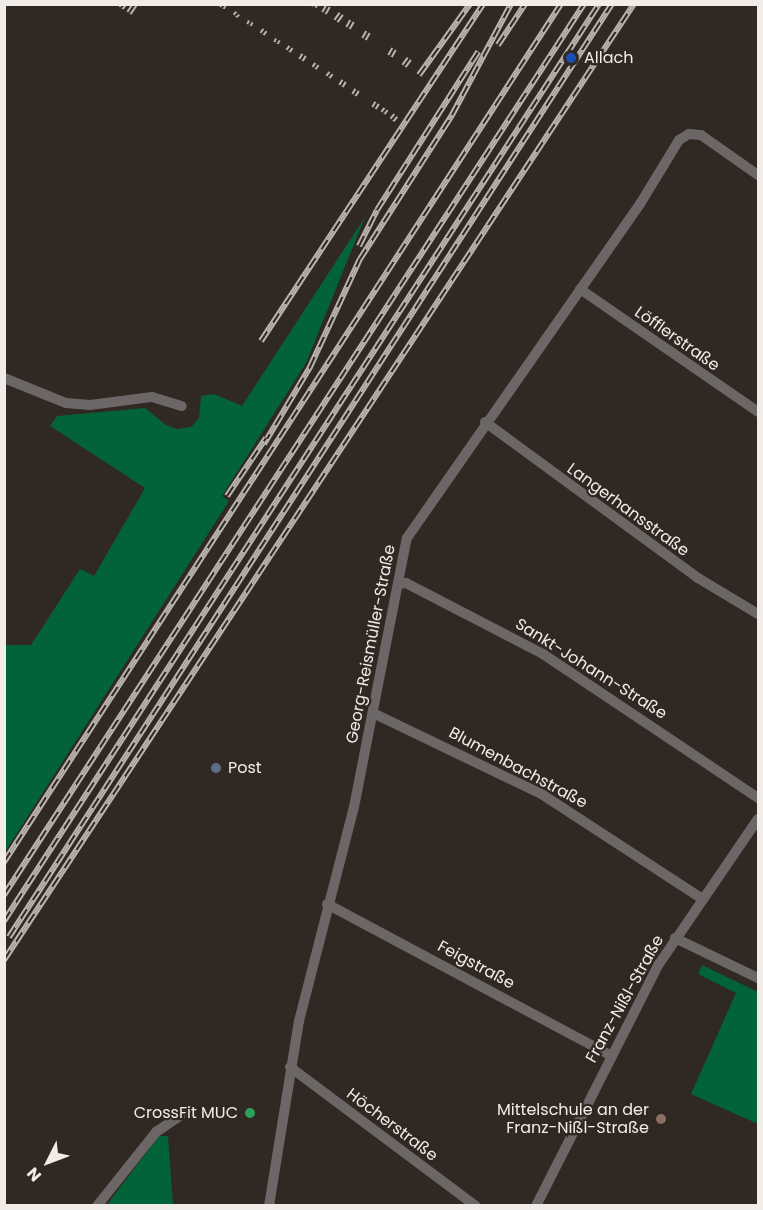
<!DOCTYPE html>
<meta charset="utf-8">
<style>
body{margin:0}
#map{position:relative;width:763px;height:1210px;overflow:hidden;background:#302822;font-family:Poppins,sans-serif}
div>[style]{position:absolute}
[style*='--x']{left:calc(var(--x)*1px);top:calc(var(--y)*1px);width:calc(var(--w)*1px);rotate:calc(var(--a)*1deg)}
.green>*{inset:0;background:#036338}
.minor>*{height:10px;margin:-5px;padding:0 5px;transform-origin:5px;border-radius:5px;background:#6c6666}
.rail>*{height:6px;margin-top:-3px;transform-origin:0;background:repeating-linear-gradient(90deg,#302822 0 11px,#bab3ae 0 22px);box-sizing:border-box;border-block:2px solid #bab3ae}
.dots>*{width:16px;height:16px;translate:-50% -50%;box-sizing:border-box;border:3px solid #302822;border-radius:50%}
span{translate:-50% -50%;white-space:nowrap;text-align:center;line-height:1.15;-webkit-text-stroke:4.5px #302822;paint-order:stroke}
.poi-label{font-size:16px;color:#f2ece8}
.left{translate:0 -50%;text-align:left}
.right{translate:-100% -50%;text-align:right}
.street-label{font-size:16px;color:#f2ece8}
.frame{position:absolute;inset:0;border:6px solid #f2ece8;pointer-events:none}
.north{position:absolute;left:18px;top:1132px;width:60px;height:60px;-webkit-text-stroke:4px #302822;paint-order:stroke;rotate:228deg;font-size:16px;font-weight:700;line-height:24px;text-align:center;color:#f2ece8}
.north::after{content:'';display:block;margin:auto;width:21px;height:27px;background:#f2ece8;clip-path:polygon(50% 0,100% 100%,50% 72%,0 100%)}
</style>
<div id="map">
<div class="green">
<i style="clip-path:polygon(365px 217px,306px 363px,222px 496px,229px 501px,5px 852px,5px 645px,31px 645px,80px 569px,94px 576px,145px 488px,50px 426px,57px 416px,145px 408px,166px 425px,177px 429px,191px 427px,199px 418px,201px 396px,214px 394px,242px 406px)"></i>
<i style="clip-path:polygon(702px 965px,758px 992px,758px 1124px,691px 1094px,736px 993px,698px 974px)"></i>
<i style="clip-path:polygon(159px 1136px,168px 1136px,173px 1205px,106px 1206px)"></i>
</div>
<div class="minor">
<i style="--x:580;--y:289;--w:216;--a:34.6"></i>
<i style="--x:4;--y:378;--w:67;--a:22"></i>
<i style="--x:66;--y:403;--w:24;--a:5"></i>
<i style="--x:90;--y:405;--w:63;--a:-7.4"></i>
<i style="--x:152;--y:397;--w:31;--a:17"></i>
<i style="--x:485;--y:422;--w:264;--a:36.2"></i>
<i style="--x:698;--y:578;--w:70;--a:31"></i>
<i style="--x:399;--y:584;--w:7;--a:-8"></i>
<i style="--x:406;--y:583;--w:154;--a:27.4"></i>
<i style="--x:543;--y:654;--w:259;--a:33.8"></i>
<i style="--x:375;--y:714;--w:187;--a:25.7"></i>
<i style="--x:543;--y:795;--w:189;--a:33.1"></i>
<i style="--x:327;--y:904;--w:321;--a:28.1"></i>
<i style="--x:675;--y:938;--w:92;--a:25.7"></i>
<i style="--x:290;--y:1067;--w:232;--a:36.8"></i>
<i style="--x:97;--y:1206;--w:95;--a:-51.4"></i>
<i style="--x:156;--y:1132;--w:29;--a:-34"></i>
<i style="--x:269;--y:1206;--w:187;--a:-80.8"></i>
<i style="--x:299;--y:1021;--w:221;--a:-75.6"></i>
<i style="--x:354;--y:807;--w:274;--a:-78.9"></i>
<i style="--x:407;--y:538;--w:407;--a:-55.1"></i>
<i style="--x:640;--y:204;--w:75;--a:-58.6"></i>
<i style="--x:679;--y:140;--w:12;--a:-31"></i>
<i style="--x:689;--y:134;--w:12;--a:5"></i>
<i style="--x:701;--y:135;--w:70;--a:35.1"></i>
<i style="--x:536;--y:1206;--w:271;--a:-63.1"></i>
<i style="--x:659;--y:964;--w:176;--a:-55.7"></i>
</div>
<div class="rail">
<i style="--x:314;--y:7;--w:3;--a:-72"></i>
<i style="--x:121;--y:8;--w:5;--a:-53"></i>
<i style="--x:222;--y:8;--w:4;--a:-63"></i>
<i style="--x:129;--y:13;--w:11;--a:-56"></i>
<i style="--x:324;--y:13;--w:8;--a:-60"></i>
<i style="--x:235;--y:16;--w:4;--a:-45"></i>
<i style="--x:336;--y:21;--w:9;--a:-54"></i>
<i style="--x:249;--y:25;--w:4;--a:-63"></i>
<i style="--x:348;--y:28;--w:8;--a:-60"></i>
<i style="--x:262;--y:34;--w:5;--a:-53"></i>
<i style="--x:364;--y:39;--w:8;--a:-60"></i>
<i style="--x:276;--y:43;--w:4;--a:-63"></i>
<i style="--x:498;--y:45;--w:49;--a:-56.6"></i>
<i style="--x:288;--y:51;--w:5;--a:-53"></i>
<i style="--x:390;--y:56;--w:8;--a:-60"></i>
<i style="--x:301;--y:60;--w:6;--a:-59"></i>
<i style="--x:404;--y:66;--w:9;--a:-54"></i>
<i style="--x:314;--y:68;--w:5;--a:-53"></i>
<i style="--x:419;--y:75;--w:87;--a:-54.3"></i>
<i style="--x:328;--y:77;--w:5;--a:-53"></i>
<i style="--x:341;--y:86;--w:6;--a:-59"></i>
<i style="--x:354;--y:95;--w:6;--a:-59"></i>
<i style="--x:374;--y:108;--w:6;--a:-59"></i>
<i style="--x:383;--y:113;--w:5;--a:-53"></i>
<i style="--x:392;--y:120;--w:6;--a:-51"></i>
<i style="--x:359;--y:246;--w:40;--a:-63.4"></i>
<i style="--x:377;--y:210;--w:188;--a:-57.4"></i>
<i style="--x:261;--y:341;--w:404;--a:-56.6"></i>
<i style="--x:264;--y:444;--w:90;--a:-59.1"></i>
<i style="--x:310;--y:367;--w:119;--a:-65.2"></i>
<i style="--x:360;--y:259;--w:171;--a:-57.4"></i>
<i style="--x:452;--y:115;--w:126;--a:-62"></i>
<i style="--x:227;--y:496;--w:70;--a:-56.1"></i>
<i style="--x:4;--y:862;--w:1023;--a:-57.01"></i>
<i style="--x:4;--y:895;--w:1063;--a:-56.94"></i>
<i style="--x:4;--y:921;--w:1093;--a:-57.02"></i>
<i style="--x:9;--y:937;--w:1111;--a:-57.13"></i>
<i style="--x:4;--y:960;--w:1145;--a:-56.62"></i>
</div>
<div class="dots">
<i style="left:571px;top:58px;background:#1a4fb4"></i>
<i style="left:216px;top:768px;background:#5c6f8a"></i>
<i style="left:250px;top:1113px;background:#2e9e5b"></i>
<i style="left:661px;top:1119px;background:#8d6e63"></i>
</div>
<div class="poi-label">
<span class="left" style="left:584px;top:58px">Allach</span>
<span class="left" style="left:228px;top:768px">Post</span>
<span class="right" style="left:649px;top:1119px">Mittelschule an der<br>Franz-Nißl-Straße</span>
<span class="right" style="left:238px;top:1113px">CrossFit MUC</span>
</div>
<div class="street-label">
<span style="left:677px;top:339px;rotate:35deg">Löfflerstraße</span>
<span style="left:628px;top:510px;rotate:36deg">Langerhansstraße</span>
<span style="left:371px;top:644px;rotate:-79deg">Georg-Reismüller-Straße</span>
<span style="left:591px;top:669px;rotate:32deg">Sankt-Johann-Straße</span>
<span style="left:518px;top:768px;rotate:28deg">Blumenbachstraße</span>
<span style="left:476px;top:965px;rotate:28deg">Feigstraße</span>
<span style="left:625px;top:999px;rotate:-61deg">Franz-Nißl-Straße</span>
<span style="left:392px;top:1125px;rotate:37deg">Höcherstraße</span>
</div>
<div class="frame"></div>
<div class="north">N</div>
</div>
